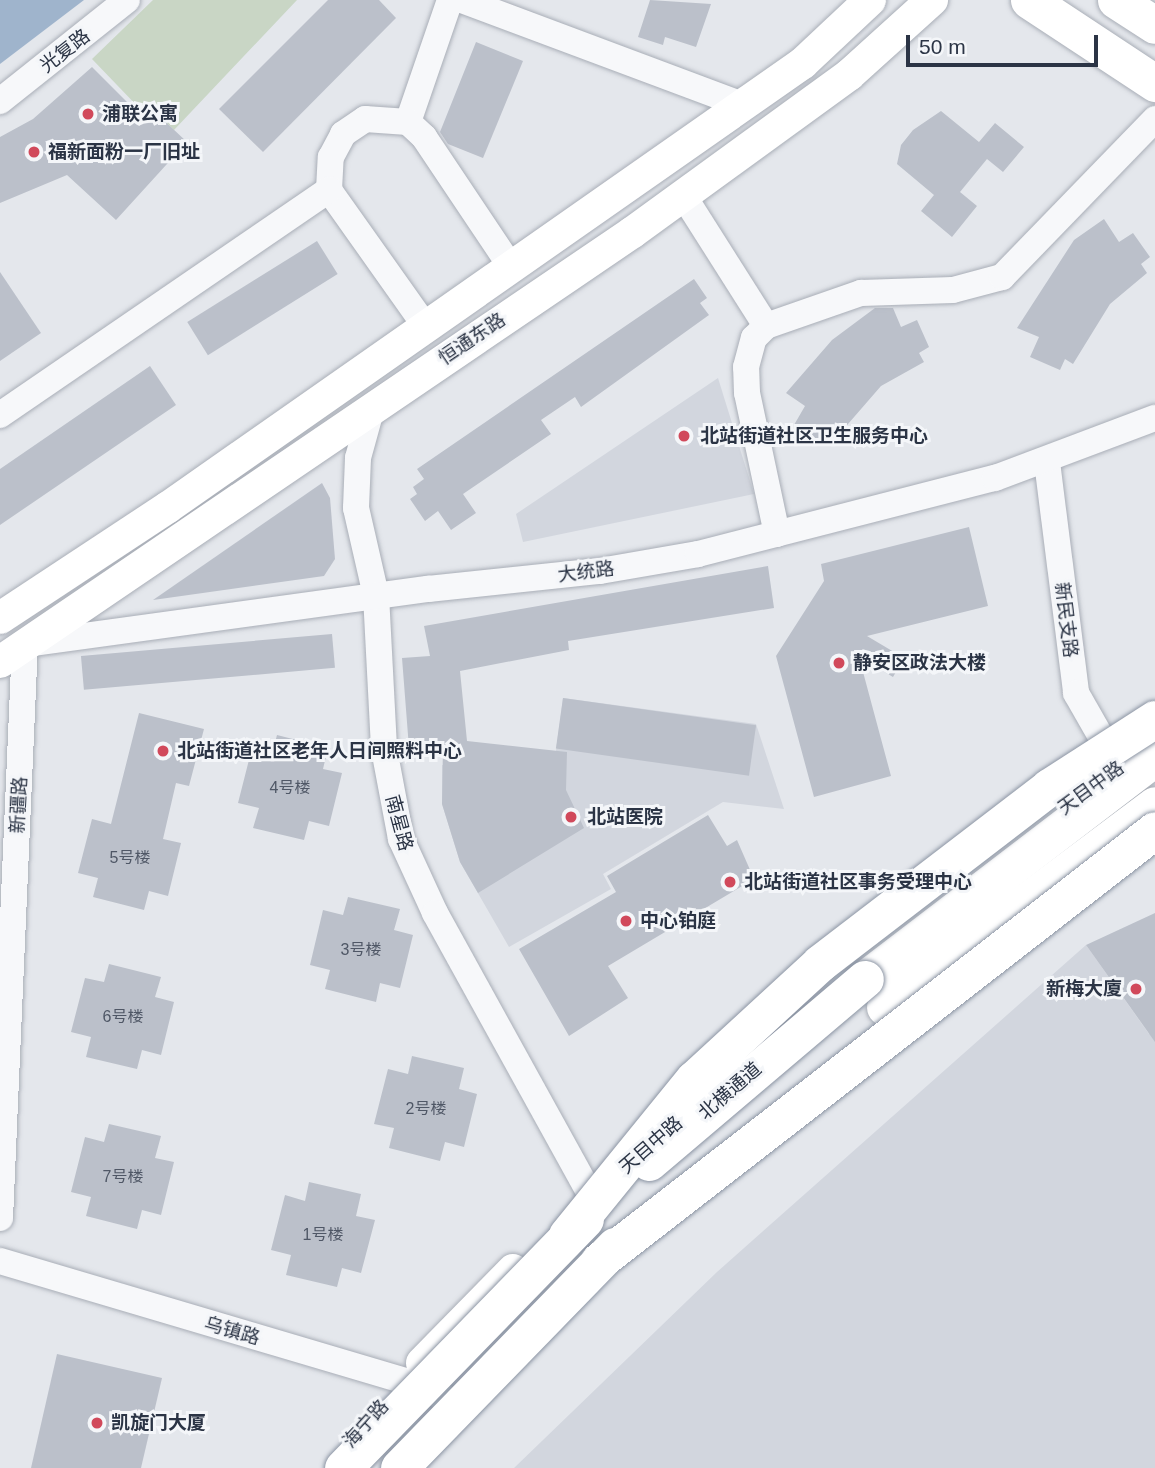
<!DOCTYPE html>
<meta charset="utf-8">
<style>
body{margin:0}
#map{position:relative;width:1155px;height:1468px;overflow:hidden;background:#e4e7ec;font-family:Helvetica,"Noto Sans SC",sans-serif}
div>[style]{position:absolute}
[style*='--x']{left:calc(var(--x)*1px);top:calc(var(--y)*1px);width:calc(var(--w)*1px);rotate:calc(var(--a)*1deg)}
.built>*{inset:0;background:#d2d6de}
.green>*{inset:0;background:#c9d6c5}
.water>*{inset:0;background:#9fb4cc}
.building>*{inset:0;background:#bbc0ca;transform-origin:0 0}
.roads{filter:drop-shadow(0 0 2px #a9aeb7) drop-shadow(0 0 2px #a9aeb7)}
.minor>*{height:26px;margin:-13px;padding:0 13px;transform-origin:13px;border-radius:13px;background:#f7f8fa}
.major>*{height:32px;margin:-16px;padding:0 16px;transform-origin:16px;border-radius:16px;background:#fff}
.highway>*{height:37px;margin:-18.5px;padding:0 18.5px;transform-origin:18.5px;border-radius:18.5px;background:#fff}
.bridges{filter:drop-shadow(0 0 2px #8b94a3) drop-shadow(0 0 2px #8b94a3)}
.highway-bridge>*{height:37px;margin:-18.5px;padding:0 18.5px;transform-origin:18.5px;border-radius:18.5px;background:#fff}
.dots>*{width:19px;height:19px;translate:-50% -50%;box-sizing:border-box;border:4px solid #f4f6f9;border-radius:50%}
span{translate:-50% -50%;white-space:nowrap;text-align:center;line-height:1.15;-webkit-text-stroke:6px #f4f6f9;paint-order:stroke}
.number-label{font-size:16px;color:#4f5766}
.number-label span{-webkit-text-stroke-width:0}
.street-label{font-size:19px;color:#2b3445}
.poi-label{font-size:19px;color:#2b3445;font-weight:700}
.left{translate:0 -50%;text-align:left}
.right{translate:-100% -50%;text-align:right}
.scale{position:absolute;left:906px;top:35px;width:192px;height:32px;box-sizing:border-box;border:4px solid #2b3445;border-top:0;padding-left:9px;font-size:21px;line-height:24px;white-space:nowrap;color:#2b3445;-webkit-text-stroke:5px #f4f6f9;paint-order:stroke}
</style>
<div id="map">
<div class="built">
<i style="clip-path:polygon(718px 378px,754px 494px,523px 542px,516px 514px)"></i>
<i style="clip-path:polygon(563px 698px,756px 724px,784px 809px,723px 802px,603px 874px,611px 889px,509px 947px,460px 862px,442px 804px,442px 765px,496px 768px,556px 751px)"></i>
<i style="clip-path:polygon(1086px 945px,1149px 1034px,1155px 1033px,1155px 1468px,514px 1468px,717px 1272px)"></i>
</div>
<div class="green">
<i style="clip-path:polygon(153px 0,297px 0,174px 130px,156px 113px,141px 110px,92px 59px)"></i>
</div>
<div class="water">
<i style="clip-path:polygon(0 0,84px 0,0 64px)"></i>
</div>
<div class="building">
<i style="clip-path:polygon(328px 0,379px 0,396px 18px,263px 152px,219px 109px)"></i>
<i style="clip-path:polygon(650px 0,711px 4px,696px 47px,665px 37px,663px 45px,638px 37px)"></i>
<i style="clip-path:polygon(476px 42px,523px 61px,483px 158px,448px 144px,440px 132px)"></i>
<i style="clip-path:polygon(92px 67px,147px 122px,156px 113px,187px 142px,116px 220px,67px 175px,0 203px,0 137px,33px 119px)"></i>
<i style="clip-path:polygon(941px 111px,979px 142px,995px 123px,1024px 147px,1003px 172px,987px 159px,960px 192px,977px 206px,952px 237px,921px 211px,934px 195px,897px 164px,901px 145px,913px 130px)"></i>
<i style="clip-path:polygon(1104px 219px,1119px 242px,1133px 233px,1150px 257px,1141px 264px,1147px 273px,1110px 304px,1073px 364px,1065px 359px,1060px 370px,1030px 357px,1039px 337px,1017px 328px,1074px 240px)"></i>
<i style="left:317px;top:241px;width:39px;height:153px;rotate:58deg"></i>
<i style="clip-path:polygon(0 272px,41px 333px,0 361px)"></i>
<i style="clip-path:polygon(694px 279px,707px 298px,700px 303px,709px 315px,581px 407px,575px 397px,541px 420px,551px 434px,463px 494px,476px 513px,451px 530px,438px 511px,425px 521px,410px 499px,417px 494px,413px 487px,424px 479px,417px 469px)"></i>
<i style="clip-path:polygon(875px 308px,893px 308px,901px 327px,917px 320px,929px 347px,919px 353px,924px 362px,881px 386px,835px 439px,828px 433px,821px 443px,794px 425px,805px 406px,786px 393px,832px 340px)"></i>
<i style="clip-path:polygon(150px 366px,176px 405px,0 525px,0 469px)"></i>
<i style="clip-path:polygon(322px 483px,330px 498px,335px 559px,324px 576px,153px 600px)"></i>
<i style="clip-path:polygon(969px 527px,988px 606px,867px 636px,904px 658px,893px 677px,859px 657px,891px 776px,814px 797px,776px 656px,824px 581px,821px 564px)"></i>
<i style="clip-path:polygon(768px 566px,774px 608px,568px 641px,569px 650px,460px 671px,467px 741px,567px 752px,566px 790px,584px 828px,478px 893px,460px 862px,442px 804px,443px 745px,409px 748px,402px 658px,430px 656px,424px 626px)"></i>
<i style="left:332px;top:634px;width:34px;height:252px;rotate:85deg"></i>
<i style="left:563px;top:698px;width:195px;height:51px;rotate:8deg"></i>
<i style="clip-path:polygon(139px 713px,204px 729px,189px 786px,176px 783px,163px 839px,181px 843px,168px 896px,149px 891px,144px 910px,93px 897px,98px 878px,78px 873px,92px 819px,111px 824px)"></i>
<i style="clip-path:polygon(277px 735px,328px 748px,323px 769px,342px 773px,329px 826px,309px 821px,304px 840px,253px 828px,259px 808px,238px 803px,252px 748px,272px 754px)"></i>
<i style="clip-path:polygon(708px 815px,727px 846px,737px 840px,754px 879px,608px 966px,628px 998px,569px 1036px,519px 949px,616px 892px,607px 876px)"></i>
<i style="clip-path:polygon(348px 897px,400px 909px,394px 930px,413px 935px,400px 988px,380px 983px,376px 1002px,325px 989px,330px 970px,310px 965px,323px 910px,343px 915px)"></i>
<i style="clip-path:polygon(1155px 913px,1155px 1042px,1086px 945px)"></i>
<i style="clip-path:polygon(109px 964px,161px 977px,155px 997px,174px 1002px,161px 1055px,142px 1050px,137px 1069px,86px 1057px,91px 1037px,71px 1032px,85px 978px,104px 982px)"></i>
<i style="clip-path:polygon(412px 1056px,464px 1068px,459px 1089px,477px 1094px,464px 1147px,445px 1142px,440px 1161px,389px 1148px,394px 1128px,374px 1124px,388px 1069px,408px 1074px)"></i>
<i style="clip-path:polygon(109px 1124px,161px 1136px,155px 1158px,174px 1162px,161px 1215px,142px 1210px,137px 1229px,86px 1216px,91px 1197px,71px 1192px,85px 1137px,104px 1142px)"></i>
<i style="clip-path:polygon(309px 1182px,361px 1194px,356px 1216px,375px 1220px,361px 1273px,342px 1268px,337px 1287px,286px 1275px,291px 1255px,271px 1250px,285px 1195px,305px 1201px)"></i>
<i style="clip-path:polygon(57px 1354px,162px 1378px,141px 1468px,31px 1468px)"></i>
</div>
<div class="roads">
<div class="minor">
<i style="--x:462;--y:0;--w:300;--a:20.5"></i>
<i style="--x:0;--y:101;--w:162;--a:-38.5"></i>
<i style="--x:408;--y:122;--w:129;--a:-71"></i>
<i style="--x:683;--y:195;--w:155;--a:57.6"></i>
<i style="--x:426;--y:327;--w:168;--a:-125.3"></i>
<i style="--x:329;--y:190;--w:33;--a:-87"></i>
<i style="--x:331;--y:157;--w:26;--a:-62"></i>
<i style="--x:343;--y:134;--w:27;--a:-34"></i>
<i style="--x:365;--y:119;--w:43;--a:4"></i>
<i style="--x:408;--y:122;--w:22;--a:43"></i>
<i style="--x:424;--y:137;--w:156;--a:56.2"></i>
<i style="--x:372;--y:407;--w:53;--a:105.4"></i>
<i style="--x:358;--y:458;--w:50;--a:92.3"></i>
<i style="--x:356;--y:508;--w:89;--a:77.1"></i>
<i style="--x:376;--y:595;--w:154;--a:87"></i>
<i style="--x:384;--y:749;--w:92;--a:79.3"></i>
<i style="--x:401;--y:839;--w:81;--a:65.3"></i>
<i style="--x:435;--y:913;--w:325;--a:61.1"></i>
<i style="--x:0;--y:415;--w:399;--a:-34.4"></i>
<i style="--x:1047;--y:462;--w:233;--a:82.8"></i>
<i style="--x:1076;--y:693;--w:81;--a:60.3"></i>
<i style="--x:777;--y:534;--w:144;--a:-102"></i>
<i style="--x:747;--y:393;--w:26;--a:-92"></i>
<i style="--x:746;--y:367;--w:30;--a:-75"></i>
<i style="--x:754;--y:338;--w:17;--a:-45"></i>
<i style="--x:766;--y:326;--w:101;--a:-19.2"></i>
<i style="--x:861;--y:293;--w:92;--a:-1.9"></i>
<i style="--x:953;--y:290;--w:51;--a:-14.9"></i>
<i style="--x:1002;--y:277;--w:220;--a:-45.9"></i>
<i style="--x:25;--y:644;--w:407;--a:-7.8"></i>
<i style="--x:428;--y:589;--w:173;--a:-6"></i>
<i style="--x:600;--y:571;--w:99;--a:-9.8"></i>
<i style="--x:698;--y:554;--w:307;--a:-14.4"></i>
<i style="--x:995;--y:478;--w:171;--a:-20.6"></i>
<i style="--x:0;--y:1218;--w:575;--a:-87.51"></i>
<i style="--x:0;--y:1261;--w:422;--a:16.5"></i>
<i style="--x:405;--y:1381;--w:62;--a:22.8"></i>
</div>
<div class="major">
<i style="--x:0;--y:618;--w:200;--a:-33.4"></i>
<i style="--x:167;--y:508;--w:776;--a:-34.98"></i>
<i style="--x:803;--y:63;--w:92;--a:-43.2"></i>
<i style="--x:0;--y:662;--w:765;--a:-34.19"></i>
<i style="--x:633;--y:232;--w:267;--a:-36"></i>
<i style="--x:849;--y:75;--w:112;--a:-42.1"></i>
<i style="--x:422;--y:1363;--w:130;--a:-45.6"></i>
</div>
<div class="highway">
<i style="--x:1029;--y:0;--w:151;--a:33.4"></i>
<i style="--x:1116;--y:0;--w:46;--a:32.7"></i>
<i style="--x:865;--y:979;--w:365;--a:-37.4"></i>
<i style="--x:885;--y:1007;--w:337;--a:-36.8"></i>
</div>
</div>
<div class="bridges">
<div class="highway-bridge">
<i style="--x:649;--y:1162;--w:283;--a:-40.3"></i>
<i style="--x:567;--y:1235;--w:201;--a:-50.9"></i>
<i style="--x:694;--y:1079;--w:171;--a:-42.6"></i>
<i style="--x:820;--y:963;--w:289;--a:-37.5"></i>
<i style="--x:1049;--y:787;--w:126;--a:-32.7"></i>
<i style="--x:599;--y:1261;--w:703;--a:-37.78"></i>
<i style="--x:343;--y:1468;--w:347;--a:-45.8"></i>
<i style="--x:399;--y:1468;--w:310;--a:-45.8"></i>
</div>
</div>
<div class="dots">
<i style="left:88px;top:114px;background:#d1495b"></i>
<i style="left:34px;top:152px;background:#d1495b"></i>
<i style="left:684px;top:436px;background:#d1495b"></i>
<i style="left:839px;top:663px;background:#d1495b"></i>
<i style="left:163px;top:751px;background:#d1495b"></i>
<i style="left:571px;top:817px;background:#d1495b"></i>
<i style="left:730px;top:882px;background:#d1495b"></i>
<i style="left:626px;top:921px;background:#d1495b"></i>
<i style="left:1136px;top:989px;background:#d1495b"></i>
<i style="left:97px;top:1423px;background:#d1495b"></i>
</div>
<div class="number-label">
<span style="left:290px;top:788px">4号楼</span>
<span style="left:130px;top:858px">5号楼</span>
<span style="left:361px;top:950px">3号楼</span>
<span style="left:123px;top:1017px">6号楼</span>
<span style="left:426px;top:1109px">2号楼</span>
<span style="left:123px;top:1177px">7号楼</span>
<span style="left:323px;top:1235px">1号楼</span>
</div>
<div class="street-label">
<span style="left:65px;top:51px;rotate:-38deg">光复路</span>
<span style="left:472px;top:339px;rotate:-34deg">恒通东路</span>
<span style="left:586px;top:572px;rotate:-7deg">大统路</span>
<span style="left:1066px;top:620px;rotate:83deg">新民支路</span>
<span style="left:1091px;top:788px;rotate:-36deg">天目中路</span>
<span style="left:19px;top:805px;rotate:-87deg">新疆路</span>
<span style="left:399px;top:823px;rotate:75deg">南星路</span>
<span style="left:730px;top:1091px;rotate:-41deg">北横通道</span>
<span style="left:651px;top:1145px;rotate:-41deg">天目中路</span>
<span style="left:232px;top:1331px;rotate:16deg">乌镇路</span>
<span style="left:366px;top:1424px;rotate:-48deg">海宁路</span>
</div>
<div class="poi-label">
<span class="left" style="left:102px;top:114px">浦联公寓</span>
<span class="left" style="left:48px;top:152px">福新面粉一厂旧址</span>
<span class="left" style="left:700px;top:436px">北站街道社区卫生服务中心</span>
<span class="left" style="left:853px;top:663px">静安区政法大楼</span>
<span class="left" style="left:177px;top:751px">北站街道社区老年人日间照料中心</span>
<span class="left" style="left:587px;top:817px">北站医院</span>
<span class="left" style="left:744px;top:882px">北站街道社区事务受理中心</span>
<span class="left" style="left:640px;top:921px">中心铂庭</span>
<span class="right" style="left:1122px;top:989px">新梅大廈</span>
<span class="left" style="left:111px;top:1423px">凯旋门大厦</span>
</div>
<div class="scale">50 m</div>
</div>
